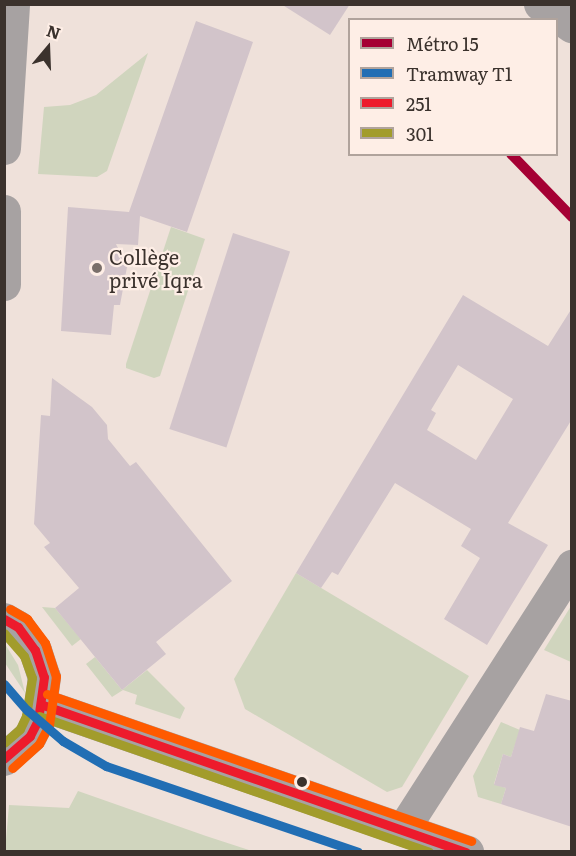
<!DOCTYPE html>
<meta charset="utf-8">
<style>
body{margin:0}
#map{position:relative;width:576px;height:856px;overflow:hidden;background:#efe1da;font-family:Literata,serif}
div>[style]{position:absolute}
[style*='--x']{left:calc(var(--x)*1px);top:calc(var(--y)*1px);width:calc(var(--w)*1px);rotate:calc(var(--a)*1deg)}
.green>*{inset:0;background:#d0d5be}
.building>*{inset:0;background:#d2c4ca;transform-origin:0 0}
.minor>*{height:33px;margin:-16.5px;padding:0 16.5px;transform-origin:16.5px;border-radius:16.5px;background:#a7a2a2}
.bus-1>*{height:9px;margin:-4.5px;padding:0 4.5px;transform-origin:4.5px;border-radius:4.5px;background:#ed1b2c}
.bus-2>*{height:9px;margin:-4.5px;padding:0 4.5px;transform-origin:4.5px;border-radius:4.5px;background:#a29c2b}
.bus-3>*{height:9px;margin:-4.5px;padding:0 4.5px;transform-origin:4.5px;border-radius:4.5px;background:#ff5a00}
.tram-1>*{height:9px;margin:-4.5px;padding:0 4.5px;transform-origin:4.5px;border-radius:4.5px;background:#216eb4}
.metro-1>*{height:10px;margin:-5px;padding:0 5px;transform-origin:5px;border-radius:5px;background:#a50034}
.dots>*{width:16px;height:16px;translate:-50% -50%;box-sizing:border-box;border:3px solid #feeee6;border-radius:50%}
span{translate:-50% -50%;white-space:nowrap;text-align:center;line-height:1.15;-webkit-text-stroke:4.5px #feeee6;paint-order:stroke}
.poi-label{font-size:20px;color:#3b322d}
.left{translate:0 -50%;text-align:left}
.frame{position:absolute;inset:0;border:6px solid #3b322d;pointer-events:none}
.legend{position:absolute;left:348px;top:18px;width:210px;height:138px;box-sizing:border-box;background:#feeee6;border:2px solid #b0a39c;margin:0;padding:8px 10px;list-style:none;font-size:18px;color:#3b322d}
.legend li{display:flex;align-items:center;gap:12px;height:30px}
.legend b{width:30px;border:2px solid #b0a39c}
.north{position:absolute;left:18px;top:18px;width:60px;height:60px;-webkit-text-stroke:4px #feeee6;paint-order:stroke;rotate:19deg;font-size:16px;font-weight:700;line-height:24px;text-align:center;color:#3b322d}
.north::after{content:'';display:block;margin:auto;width:21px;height:27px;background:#3b322d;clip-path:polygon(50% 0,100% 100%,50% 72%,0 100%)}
</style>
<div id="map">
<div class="green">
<i style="clip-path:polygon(148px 53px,107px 171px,97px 177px,38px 174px,44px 107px,70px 105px,96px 95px)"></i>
<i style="clip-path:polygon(171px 227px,205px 239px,160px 376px,154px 378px,126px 368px,126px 364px)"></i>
<i style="clip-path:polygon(296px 573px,469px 676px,402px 787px,387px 792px,245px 709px,234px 679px)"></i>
<i style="clip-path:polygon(571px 606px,571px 662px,544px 650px)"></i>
<i style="clip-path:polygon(42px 607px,55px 608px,81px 639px,72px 646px)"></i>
<i style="clip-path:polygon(5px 644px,18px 665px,25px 693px,5px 663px)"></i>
<i style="clip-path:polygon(95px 657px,122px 690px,147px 670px,185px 708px,180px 719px,135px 704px,137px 695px,123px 690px,112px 697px,86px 664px)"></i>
<i style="clip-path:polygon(501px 722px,520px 730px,511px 757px,503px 754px,494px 784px,506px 788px,501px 804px,478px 797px,473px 776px)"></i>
<i style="clip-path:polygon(78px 791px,206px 836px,252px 851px,5px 851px,9px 805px,69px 808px)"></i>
</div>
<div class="building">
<i style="clip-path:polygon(281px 4px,350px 4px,330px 35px)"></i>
<i style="clip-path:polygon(196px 21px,253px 42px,187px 232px,140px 216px,138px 245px,116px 244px,127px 267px,120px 305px,114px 305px,111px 335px,61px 331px,68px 207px,129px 212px)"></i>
<i style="left:233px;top:233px;width:60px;height:206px;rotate:18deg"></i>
<i style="clip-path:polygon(evenodd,463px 295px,548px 346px,572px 308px,572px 419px,508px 523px,548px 545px,487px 645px,444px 619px,480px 558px,461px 546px,471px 529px,395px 483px,338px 575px,332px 572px,321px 588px,296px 573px,463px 295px,458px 365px,513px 399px,476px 460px,427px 430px,436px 413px,431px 410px,458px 365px)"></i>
<i style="clip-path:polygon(52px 378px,92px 407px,107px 425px,108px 439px,130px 466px,136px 462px,232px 581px,156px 642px,166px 654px,122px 690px,55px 608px,79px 588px,44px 547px,50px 543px,34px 524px,41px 415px,50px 416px)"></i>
<i style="clip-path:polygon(546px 694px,572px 701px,572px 827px,501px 804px,506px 788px,494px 785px,503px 754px,511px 757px,520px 727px,534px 731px)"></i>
</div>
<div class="minor">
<i style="--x:540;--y:4;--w:39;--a:35"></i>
<i style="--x:4;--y:148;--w:144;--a:-86.4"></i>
<i style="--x:4;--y:211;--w:73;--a:90"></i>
<i style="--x:4;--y:619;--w:16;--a:30"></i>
<i style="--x:18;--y:627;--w:29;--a:54"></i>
<i style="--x:35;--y:650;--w:28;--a:72"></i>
<i style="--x:44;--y:677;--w:43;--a:97.9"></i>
<i style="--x:38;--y:720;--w:18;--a:117"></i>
<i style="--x:30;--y:736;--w:35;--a:139"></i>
<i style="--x:43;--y:705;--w:449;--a:19.1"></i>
<i style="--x:403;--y:829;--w:313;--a:-57.3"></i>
</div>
<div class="bus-1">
<i style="--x:4;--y:619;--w:16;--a:30"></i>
<i style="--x:18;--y:627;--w:29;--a:54"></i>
<i style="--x:35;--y:650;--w:28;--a:72"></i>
<i style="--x:44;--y:677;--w:43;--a:97.9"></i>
<i style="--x:38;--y:720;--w:18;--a:117"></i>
<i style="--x:30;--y:736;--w:35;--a:139"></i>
<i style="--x:43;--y:705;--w:448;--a:19.2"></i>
</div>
<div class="bus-2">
<i style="--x:4;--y:633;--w:30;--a:49"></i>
<i style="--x:24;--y:656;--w:23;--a:70"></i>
<i style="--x:32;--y:678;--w:38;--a:99"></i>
<i style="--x:26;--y:716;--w:14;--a:115"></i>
<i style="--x:20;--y:729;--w:21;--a:139"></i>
<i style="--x:39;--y:716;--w:413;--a:19.2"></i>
</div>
<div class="bus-3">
<i style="--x:10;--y:609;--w:20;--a:30"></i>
<i style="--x:27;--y:619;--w:30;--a:53"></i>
<i style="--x:45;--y:643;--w:35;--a:72"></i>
<i style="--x:56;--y:676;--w:49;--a:98.1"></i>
<i style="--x:49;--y:725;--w:21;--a:118"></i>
<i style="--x:39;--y:744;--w:36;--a:138"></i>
<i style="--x:47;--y:694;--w:449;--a:19.1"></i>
</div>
<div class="tram-1">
<i style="--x:4;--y:684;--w:35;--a:49"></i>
<i style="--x:27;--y:710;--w:48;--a:40.7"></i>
<i style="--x:63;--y:741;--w:50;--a:30.2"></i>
<i style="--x:106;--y:766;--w:266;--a:18.8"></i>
</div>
<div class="metro-1">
<i style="--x:511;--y:154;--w:88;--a:45.9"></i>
</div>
<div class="dots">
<i style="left:97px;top:268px;background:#7a6f6a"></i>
<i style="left:302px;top:782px;background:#3b322d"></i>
</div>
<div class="poi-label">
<span class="left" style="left:109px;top:268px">Collège<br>privé Iqra</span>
</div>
<div class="frame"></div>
<ul class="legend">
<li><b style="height:8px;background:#a50034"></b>Métro 15</li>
<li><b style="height:8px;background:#216eb4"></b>Tramway T1</li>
<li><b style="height:8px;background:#ed1b2c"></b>251</li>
<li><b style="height:8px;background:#a29c2b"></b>301</li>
</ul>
<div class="north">N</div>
</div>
